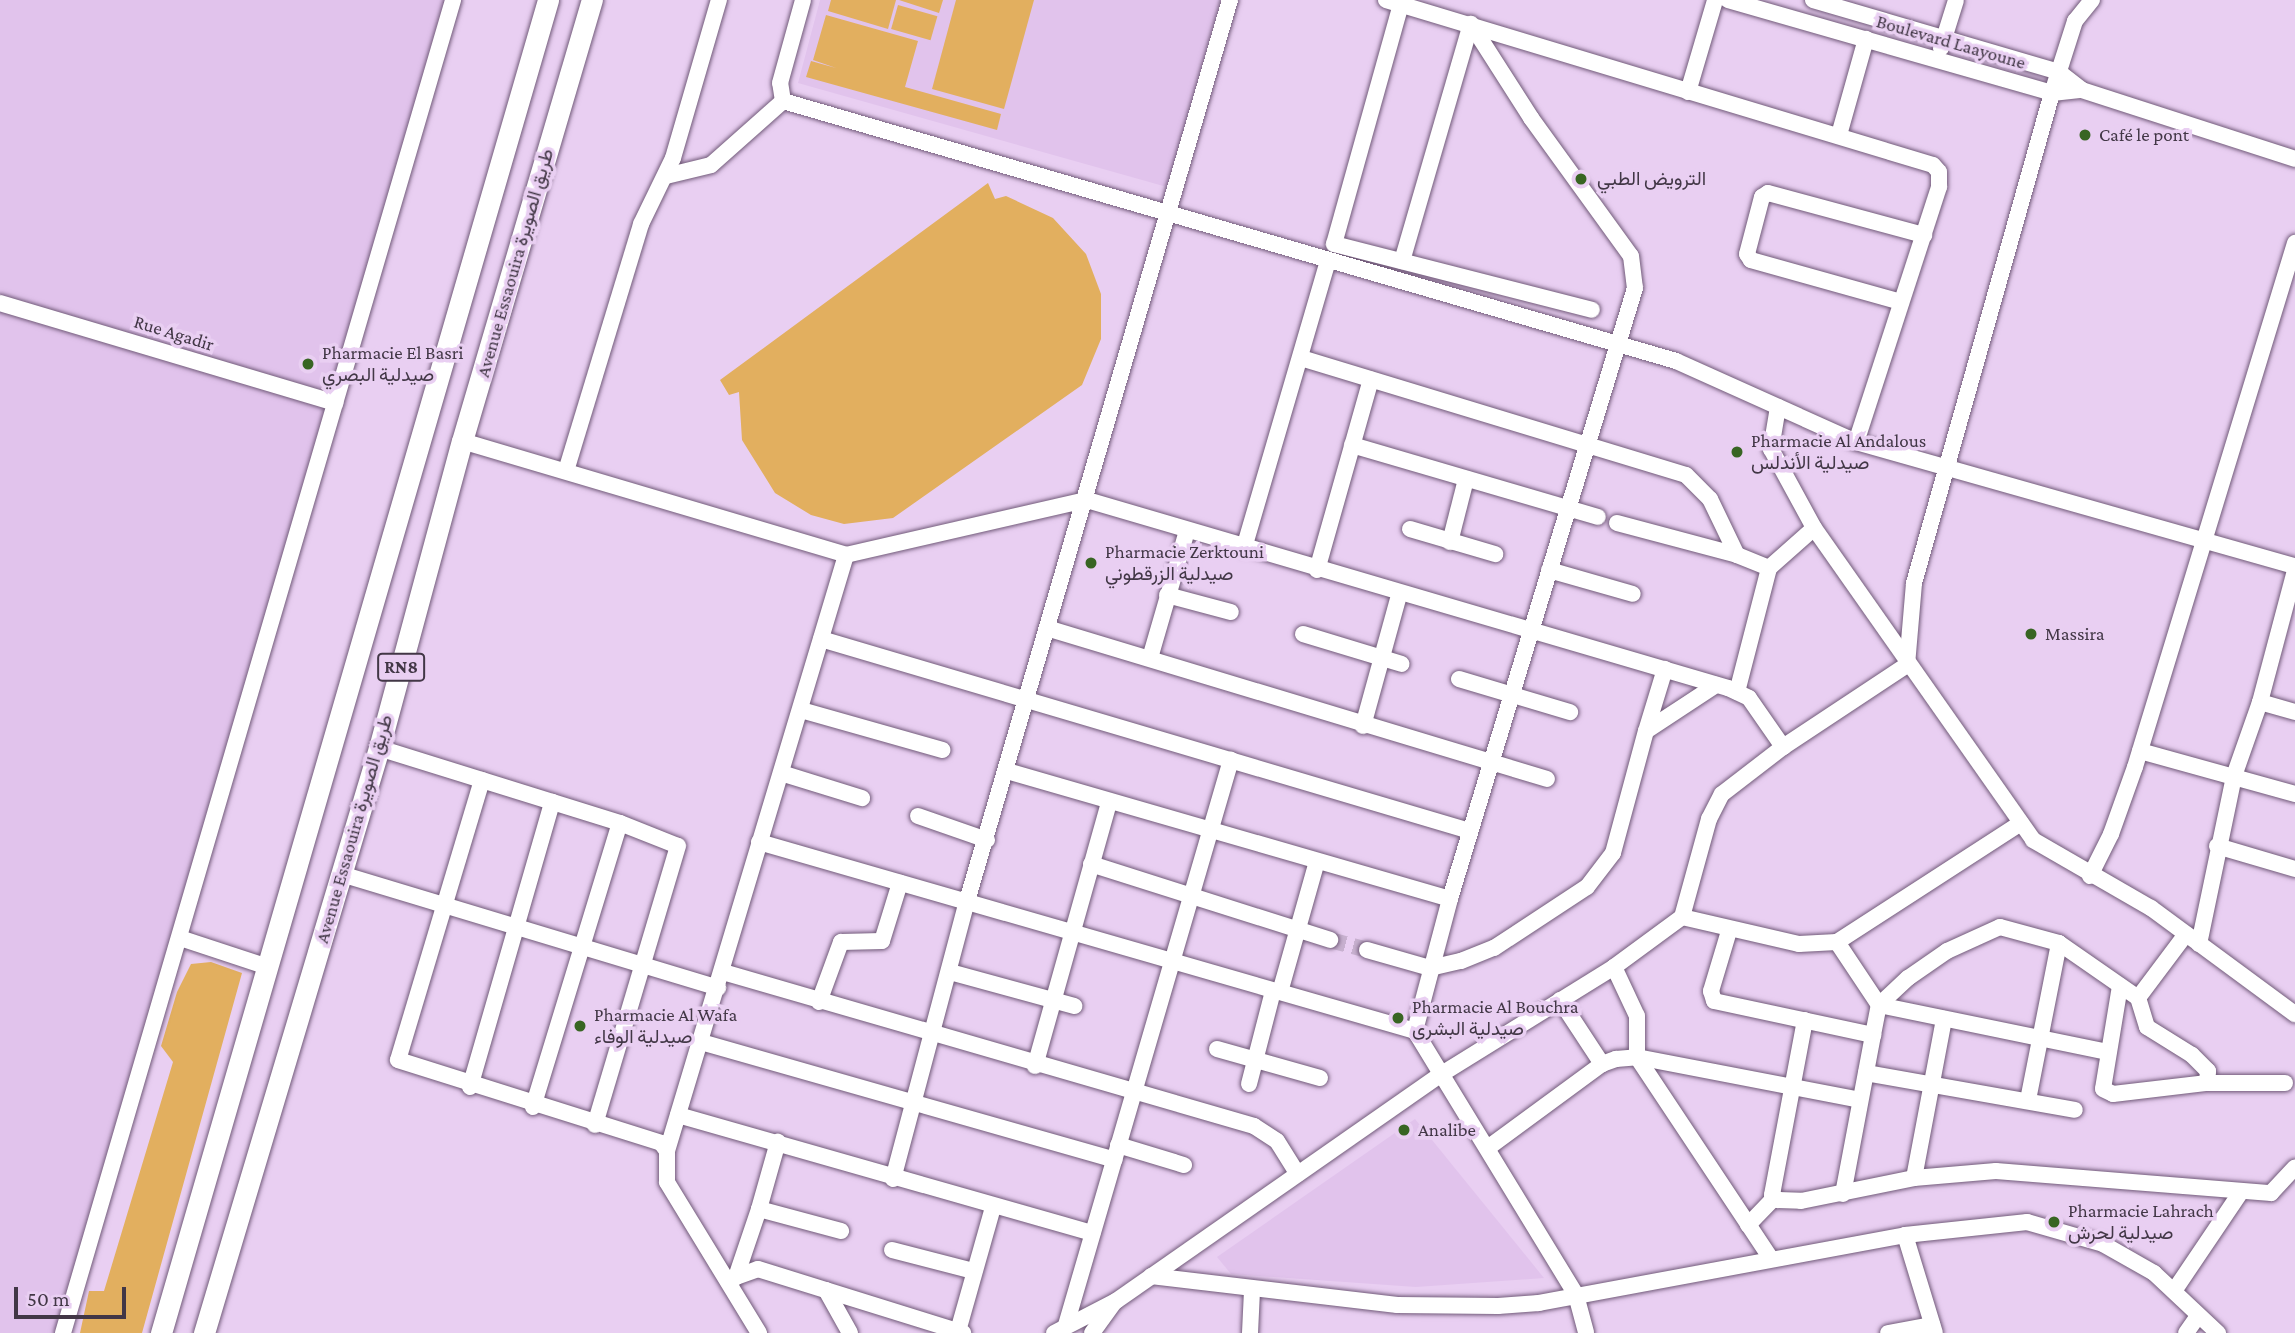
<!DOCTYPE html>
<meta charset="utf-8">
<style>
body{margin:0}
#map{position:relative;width:2295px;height:1333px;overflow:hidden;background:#e9cff2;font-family:"Crimson Pro",Vazirmatn,serif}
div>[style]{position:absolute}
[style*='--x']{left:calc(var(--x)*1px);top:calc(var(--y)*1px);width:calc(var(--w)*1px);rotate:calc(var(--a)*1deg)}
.built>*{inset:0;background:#e1c3ec}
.green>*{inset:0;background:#e2af5f;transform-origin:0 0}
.minor-tunnel>*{height:16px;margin-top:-8px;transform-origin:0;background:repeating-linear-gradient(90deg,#c8b1d0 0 16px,transparent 0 24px)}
.roads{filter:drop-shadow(0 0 2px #715a79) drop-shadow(0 0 2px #715a79)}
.minor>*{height:16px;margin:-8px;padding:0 8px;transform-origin:8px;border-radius:8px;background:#fff}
.major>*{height:21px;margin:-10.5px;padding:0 10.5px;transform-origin:10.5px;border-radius:10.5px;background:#fff}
.dots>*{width:19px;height:19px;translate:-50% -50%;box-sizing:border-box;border:4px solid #e9cff2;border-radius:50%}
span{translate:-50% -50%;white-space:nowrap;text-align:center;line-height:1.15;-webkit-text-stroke:7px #e9cff2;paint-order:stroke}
.shield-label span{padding:2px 5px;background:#e9cff2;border:2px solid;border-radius:5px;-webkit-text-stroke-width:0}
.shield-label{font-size:18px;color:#423746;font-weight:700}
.street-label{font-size:19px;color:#423746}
.poi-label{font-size:19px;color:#423746}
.left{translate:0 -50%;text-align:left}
.scale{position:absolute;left:14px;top:1287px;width:112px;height:32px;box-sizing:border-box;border:4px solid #423746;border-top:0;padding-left:9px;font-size:21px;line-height:24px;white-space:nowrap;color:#423746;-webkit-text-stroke:5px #e9cff2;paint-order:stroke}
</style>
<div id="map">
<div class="built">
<i style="clip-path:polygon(0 0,451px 0,59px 1333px,0 1333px)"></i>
<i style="clip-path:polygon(820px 0,1220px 0,1167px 187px,798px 83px)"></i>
<i style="clip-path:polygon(1415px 1119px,1544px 1278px,1416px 1287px,1231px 1274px,1217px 1257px)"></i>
</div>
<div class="green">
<i style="clip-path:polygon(831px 0,896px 0,888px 29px,828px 11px)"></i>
<i style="clip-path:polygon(899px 0,943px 0,939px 13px)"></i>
<i style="clip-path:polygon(956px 0,1034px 0,1004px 109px,932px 89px)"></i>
<i style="left:898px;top:5px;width:41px;height:25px;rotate:16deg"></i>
<i style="clip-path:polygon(826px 15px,918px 41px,905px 87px,1001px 114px,997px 130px,806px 77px,811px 61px,836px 68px,813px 60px)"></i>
<i style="clip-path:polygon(988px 183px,995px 199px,1006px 196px,1053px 218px,1086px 254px,1101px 294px,1101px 339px,1082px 385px,893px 518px,844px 524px,811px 515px,775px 493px,742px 440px,739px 392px,729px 395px,720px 380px)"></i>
<i style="clip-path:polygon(211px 962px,242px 973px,142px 1333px,80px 1333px,89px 1291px,104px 1291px,173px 1062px,161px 1046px,177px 992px,191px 964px)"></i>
</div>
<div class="minor-tunnel">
<i style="--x:1330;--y:940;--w:38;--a:15"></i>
</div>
<div class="roads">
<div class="minor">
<i style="--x:1386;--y:0;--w:571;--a:16.79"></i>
<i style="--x:1933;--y:165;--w:9;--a:49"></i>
<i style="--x:1939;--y:172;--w:15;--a:90"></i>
<i style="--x:1939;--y:187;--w:268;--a:108"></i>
<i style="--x:1728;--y:0;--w:337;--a:16"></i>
<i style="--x:2052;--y:93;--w:30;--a:-6"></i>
<i style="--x:1813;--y:0;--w:256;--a:16.3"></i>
<i style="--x:2059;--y:72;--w:29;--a:38"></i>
<i style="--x:2082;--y:90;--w:224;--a:17.9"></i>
<i style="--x:1401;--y:4;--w:249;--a:105.6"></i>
<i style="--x:1334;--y:244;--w:266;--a:14.3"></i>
<i style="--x:1471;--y:24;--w:112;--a:57.4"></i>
<i style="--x:1531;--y:118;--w:170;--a:54.1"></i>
<i style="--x:1631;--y:256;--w:32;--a:83"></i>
<i style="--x:1635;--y:288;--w:638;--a:106.85"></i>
<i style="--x:1450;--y:899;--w:137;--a:104.9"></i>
<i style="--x:1415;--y:1031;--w:309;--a:58.6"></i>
<i style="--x:1576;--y:1295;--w:39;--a:75"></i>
<i style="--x:1941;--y:48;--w:50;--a:-72.6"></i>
<i style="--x:1688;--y:92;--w:96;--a:-73.6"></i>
<i style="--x:783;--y:101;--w:930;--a:16.23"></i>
<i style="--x:1676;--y:361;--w:197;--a:24.2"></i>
<i style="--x:1856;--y:442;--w:456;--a:15.8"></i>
<i style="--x:783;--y:101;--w:18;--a:-99"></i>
<i style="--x:780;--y:83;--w:86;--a:-74.5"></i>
<i style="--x:1839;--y:135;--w:100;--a:-74.3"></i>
<i style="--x:666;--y:176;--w:46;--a:-13.7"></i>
<i style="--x:711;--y:165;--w:96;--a:-41.6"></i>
<i style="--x:1402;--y:261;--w:247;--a:-73.8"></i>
<i style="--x:1901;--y:302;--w:156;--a:-164.4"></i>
<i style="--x:1751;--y:260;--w:7;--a:-124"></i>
<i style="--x:1747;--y:254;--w:59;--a:-75.3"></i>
<i style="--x:1762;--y:197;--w:7;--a:-34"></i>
<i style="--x:1768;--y:193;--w:162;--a:15.1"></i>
<i style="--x:0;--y:303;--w:350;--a:16.6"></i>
<i style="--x:1301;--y:358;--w:402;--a:16.9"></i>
<i style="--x:1686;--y:475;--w:34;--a:45"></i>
<i style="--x:1710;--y:499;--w:62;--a:64.3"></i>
<i style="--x:1737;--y:555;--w:35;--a:22"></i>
<i style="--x:1778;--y:407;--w:43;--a:99.5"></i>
<i style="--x:1771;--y:449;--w:90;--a:61.4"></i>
<i style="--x:1814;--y:528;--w:381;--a:54.9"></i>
<i style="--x:2033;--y:840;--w:136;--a:30"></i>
<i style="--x:2151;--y:908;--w:179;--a:36.4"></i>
<i style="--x:462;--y:441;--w:401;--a:16.5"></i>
<i style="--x:846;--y:555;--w:247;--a:-12.9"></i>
<i style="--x:1087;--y:500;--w:668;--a:16.35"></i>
<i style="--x:1728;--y:688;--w:23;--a:25"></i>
<i style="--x:1749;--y:698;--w:60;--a:55.2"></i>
<i style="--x:1352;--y:445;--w:256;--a:16.3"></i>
<i style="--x:566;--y:471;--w:258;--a:-73.1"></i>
<i style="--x:641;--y:224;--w:73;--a:-64.1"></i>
<i style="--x:673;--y:158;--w:165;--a:-73.8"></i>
<i style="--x:1617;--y:523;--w:124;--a:14.9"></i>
<i style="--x:1410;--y:529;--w:89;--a:16.4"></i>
<i style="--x:1450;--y:542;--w:65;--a:-75.7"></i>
<i style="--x:1244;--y:548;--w:300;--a:-73.7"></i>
<i style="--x:1317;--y:570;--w:198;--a:-74.2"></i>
<i style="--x:1549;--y:570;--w:87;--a:15.9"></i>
<i style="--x:1167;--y:595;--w:66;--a:14.9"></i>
<i style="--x:1050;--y:629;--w:519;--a:16.79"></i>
<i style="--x:1303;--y:634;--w:103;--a:16.9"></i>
<i style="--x:821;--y:639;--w:677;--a:16.48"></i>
<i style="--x:1150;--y:658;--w:132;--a:-73.8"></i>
<i style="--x:1459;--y:679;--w:116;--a:16.6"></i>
<i style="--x:1737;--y:692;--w:128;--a:-75.5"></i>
<i style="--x:1769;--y:568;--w:60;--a:-41.6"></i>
<i style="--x:2260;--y:702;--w:36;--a:16"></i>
<i style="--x:801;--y:710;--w:147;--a:15.8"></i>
<i style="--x:1363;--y:726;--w:136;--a:-74.6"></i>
<i style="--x:1646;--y:731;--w:65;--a:-73"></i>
<i style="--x:379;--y:748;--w:252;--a:17.3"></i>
<i style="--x:620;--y:823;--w:62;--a:21.6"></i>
<i style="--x:678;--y:846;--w:291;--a:106.6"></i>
<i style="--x:2140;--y:751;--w:161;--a:15.5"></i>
<i style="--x:1007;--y:771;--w:461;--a:16.1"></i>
<i style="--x:781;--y:773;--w:85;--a:17.2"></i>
<i style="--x:482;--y:780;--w:292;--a:106.7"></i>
<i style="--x:398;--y:1060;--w:276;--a:17.5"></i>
<i style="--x:661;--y:1143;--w:10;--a:53"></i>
<i style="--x:918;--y:816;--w:73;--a:19.2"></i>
<i style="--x:759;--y:842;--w:683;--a:16.07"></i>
<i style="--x:2217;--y:846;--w:81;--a:16.4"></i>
<i style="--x:1091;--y:864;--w:251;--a:17.6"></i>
<i style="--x:341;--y:874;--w:394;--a:16.8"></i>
<i style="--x:2090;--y:876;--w:47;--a:-63.4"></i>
<i style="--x:2111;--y:834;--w:71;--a:-70.3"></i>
<i style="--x:2135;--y:767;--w:548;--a:-73.02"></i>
<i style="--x:1682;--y:917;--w:120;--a:13"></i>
<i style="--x:1799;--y:944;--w:38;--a:-3"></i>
<i style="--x:1837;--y:942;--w:219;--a:-32.9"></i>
<i style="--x:1729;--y:931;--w:63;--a:106.7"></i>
<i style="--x:1711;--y:991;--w:10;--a:73"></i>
<i style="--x:1714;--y:1001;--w:163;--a:12.1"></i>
<i style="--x:1873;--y:1035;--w:31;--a:-79"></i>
<i style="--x:1879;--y:1005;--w:40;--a:-43"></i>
<i style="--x:1908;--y:978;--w:47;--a:-34.7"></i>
<i style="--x:1947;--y:951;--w:58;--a:-24.4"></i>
<i style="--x:2000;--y:927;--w:61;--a:15.2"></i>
<i style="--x:2059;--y:943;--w:96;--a:34.8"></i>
<i style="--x:2138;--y:998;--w:80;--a:-53.1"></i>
<i style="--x:180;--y:938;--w:93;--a:18.2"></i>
<i style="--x:1837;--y:942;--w:76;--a:56.3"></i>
<i style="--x:1879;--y:1005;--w:234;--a:11.6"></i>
<i style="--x:2199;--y:944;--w:172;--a:-78.2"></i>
<i style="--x:2234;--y:776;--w:78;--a:-70.6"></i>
<i style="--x:2260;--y:702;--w:137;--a:-75.1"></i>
<i style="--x:1367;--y:950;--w:66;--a:15.9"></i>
<i style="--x:1430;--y:968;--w:32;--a:-13"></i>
<i style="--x:1461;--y:961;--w:35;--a:-22"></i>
<i style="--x:1494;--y:948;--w:111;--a:-33.3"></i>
<i style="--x:1587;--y:887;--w:43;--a:-52.6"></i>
<i style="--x:1613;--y:853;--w:126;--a:-74.9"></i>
<i style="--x:1646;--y:731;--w:84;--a:-33.3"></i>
<i style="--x:1614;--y:967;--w:54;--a:64.9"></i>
<i style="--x:1637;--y:1016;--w:41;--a:90"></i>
<i style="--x:1637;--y:1057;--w:242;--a:56.4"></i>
<i style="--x:723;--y:972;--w:553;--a:16.17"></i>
<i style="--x:1254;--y:1126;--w:27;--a:33"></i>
<i style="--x:1277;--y:1141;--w:39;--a:58"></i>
<i style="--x:950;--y:972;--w:129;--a:15.3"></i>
<i style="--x:2120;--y:986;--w:104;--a:99.4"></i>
<i style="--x:2103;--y:1089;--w:11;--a:27"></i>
<i style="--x:2113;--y:1094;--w:95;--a:-6.7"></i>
<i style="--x:2207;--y:1083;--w:12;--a:-85"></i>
<i style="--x:2208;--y:1071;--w:23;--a:-135"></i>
<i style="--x:2192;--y:1055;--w:53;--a:-148.1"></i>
<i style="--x:2147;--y:1027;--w:30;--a:-107"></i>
<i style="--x:1280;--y:992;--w:136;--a:-74.2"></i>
<i style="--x:1560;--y:1000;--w:77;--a:56.7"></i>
<i style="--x:819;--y:1002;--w:64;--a:-69.9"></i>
<i style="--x:841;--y:942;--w:41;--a:-1.4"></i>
<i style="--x:882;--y:941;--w:61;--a:-72.8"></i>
<i style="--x:1805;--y:1020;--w:178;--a:100.7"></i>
<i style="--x:1772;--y:1195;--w:8;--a:40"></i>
<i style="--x:1778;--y:1200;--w:23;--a:2"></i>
<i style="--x:1801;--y:1201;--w:115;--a:-11.5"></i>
<i style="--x:1914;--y:1178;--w:82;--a:-4.9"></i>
<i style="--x:1996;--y:1171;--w:276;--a:4.6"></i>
<i style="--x:2271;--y:1193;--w:35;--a:-47"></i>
<i style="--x:701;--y:1042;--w:430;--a:15.9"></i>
<i style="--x:1217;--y:1049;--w:107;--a:15.7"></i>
<i style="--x:1035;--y:1066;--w:274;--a:-74.3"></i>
<i style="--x:1866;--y:1073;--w:212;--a:10"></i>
<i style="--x:2207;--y:1083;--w:78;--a:0"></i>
<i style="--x:1249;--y:1084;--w:96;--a:-75.5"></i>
<i style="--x:470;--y:1087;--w:297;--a:-73.9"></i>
<i style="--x:2028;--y:1100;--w:160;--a:-78.8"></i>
<i style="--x:533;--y:1107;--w:297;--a:-73"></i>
<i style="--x:678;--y:1115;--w:431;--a:15.9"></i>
<i style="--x:1118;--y:1145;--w:69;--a:16.9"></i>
<i style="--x:1489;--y:1147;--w:140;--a:-36.3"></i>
<i style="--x:1602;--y:1064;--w:15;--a:-20"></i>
<i style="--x:1616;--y:1059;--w:21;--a:-5"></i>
<i style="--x:1637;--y:1057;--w:227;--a:10.9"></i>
<i style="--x:1914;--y:1178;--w:162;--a:-79.3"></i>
<i style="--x:893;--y:1179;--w:288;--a:-75.1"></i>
<i style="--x:967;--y:901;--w:939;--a:-73.73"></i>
<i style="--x:1843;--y:1194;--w:162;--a:-79.3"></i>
<i style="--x:759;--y:1209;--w:85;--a:15"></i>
<i style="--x:1748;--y:1225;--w:37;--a:-46"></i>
<i style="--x:1905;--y:1235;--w:102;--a:73"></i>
<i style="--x:892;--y:1250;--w:85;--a:14.4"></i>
<i style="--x:1151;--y:1276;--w:248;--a:6.7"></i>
<i style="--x:1397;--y:1305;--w:101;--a:0.6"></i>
<i style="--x:1498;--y:1306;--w:41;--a:-4.2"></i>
<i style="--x:1539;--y:1303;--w:372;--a:-10.5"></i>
<i style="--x:1905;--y:1235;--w:123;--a:-6.1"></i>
<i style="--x:2027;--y:1222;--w:79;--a:16.1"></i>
<i style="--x:2103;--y:1244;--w:59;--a:29.6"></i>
<i style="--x:2154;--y:1273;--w:88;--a:43.2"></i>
<i style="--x:736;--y:1277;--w:23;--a:-20"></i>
<i style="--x:758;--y:1269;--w:215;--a:17.3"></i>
<i style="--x:731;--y:1280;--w:6;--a:-31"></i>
<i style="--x:736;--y:1277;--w:72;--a:-71.3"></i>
<i style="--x:759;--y:1209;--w:70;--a:-74.2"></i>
<i style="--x:826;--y:1290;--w:49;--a:60.8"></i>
<i style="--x:2174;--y:1291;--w:118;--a:-56"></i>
<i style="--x:1066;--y:1325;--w:589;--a:-73.72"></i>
<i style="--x:958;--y:1331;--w:129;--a:-74.2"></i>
<i style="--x:63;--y:1333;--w:1389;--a:-73.69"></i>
<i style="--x:759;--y:1333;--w:177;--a:-121.4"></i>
<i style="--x:667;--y:1182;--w:31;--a:-90"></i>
<i style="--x:667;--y:1151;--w:622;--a:-73.28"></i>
<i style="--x:1054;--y:1333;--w:70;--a:-27.3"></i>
<i style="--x:1116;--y:1301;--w:395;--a:-34.9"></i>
<i style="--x:1440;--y:1075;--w:205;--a:-31.8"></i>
<i style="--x:1614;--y:967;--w:84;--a:-36.3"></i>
<i style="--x:1682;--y:917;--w:102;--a:-74.6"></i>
<i style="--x:1709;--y:819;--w:28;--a:-63"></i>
<i style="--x:1722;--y:794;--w:77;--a:-37.6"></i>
<i style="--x:1783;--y:747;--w:149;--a:-33.5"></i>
<i style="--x:1907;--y:665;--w:82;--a:-85.1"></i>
<i style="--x:1914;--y:583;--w:509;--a:-74.27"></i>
<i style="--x:2052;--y:93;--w:76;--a:-72.3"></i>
<i style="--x:2075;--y:21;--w:27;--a:-51"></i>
<i style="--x:1092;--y:1333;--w:36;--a:-54"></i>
<i style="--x:1250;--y:1333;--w:43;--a:-87.3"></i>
<i style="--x:1888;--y:1333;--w:45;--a:-10.3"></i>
<i style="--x:2186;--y:1333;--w:21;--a:-55"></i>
</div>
<div class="major">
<i style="--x:161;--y:1333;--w:1388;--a:-73.81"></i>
<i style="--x:204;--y:1333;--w:611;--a:-73.35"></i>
<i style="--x:379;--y:748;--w:318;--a:-74.9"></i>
<i style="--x:462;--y:441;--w:460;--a:-73.6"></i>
</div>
</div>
<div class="dots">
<i style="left:2085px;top:135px;background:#386523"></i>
<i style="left:1581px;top:179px;background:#386523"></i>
<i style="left:308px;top:364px;background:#386523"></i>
<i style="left:1737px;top:452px;background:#386523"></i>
<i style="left:1091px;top:563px;background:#386523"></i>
<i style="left:2031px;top:634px;background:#386523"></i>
<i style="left:1398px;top:1018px;background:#386523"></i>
<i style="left:580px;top:1026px;background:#386523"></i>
<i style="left:1404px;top:1130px;background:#386523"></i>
<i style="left:2054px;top:1222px;background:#386523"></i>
</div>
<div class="shield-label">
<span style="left:401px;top:667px">RN8</span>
</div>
<div class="street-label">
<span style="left:1951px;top:42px;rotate:16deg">Boulevard Laayoune</span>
<span style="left:515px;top:263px;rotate:-74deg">Avenue Essaouira طريق الصويرة</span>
<span style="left:174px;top:333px;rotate:17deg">Rue Agadir</span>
<span style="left:354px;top:829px;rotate:-74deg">Avenue Essaouira طريق الصويرة</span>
</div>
<div class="poi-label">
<span class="left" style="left:2099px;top:135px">Café le pont</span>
<span class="left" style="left:1597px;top:179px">الترويض الطبي</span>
<span class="left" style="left:322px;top:364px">Pharmacie El Basri<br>صيدلية البصري</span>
<span class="left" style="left:1751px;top:452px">Pharmacie Al Andalous<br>صيدلية الأندلس</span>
<span class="left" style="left:1105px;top:563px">Pharmacie Zerktouni<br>صيدلية الزرقطوني</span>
<span class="left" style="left:2045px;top:634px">Massira</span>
<span class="left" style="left:1412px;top:1018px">Pharmacie Al Bouchra<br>صيدلية البشرى</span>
<span class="left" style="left:594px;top:1026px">Pharmacie Al Wafa<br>صيدلية الوفاء</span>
<span class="left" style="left:1418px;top:1130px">Analibe</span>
<span class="left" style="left:2068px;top:1222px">Pharmacie Lahrach<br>صيدلية لحرش</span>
</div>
<div class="scale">50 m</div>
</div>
